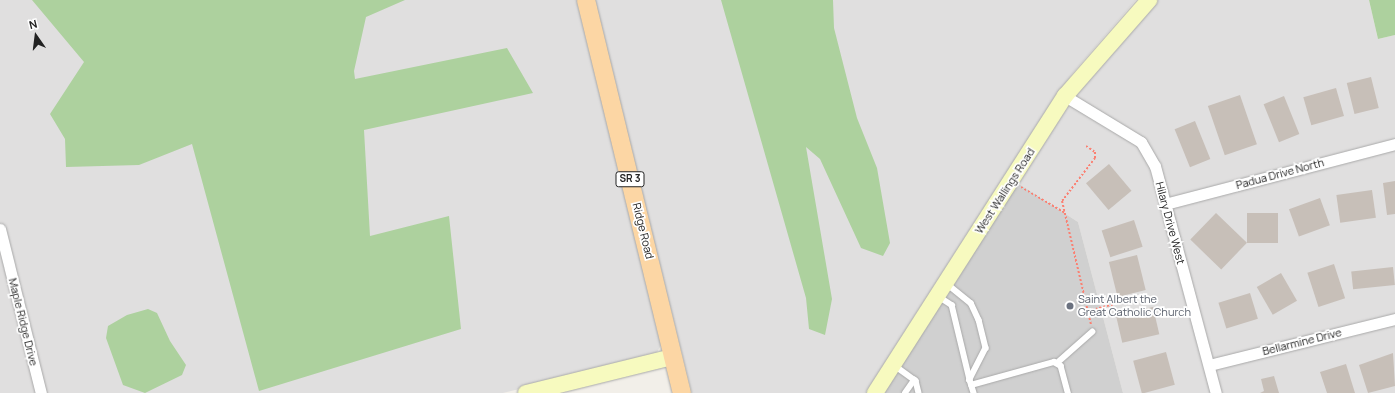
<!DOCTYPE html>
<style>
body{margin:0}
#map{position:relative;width:1395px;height:393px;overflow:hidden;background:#f2efe9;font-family:Manrope,sans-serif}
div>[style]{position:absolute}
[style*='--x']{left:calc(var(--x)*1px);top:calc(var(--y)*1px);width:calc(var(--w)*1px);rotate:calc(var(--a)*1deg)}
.residential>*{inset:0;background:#e0dfdf}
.religious>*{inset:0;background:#d0d0d0}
.forest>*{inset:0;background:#add19e}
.building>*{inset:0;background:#c7bfb8;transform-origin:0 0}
.path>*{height:2px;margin-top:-1px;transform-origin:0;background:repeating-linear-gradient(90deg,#fa8072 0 2px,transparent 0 4px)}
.roads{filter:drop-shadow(0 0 1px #a9a9a9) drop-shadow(0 0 1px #a9a9a9)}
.lane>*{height:5.5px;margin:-2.75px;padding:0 2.75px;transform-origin:2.75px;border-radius:2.75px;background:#fff}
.street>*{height:11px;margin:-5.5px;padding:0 5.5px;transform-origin:5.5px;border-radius:5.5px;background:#fff}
.secondary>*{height:16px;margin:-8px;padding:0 8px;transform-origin:8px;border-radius:8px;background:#f7fabf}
.primary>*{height:18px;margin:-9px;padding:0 9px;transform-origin:9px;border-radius:9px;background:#fcd6a4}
.dots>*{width:11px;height:11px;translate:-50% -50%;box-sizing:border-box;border:2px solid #fff;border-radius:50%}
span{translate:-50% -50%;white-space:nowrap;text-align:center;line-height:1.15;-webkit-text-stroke:3.5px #fff;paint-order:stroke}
.shield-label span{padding:1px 3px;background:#fff;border:1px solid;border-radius:3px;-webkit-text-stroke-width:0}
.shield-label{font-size:10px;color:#222;font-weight:700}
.street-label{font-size:11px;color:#222}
.worship-label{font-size:11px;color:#5b616d}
.left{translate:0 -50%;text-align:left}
.north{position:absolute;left:16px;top:16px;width:40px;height:40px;-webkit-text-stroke:3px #fff;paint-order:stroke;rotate:346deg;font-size:11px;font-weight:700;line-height:16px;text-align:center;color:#222}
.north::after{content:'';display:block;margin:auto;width:14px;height:18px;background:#222;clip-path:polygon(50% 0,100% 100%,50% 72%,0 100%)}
</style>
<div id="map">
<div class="residential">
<i style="clip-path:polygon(0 0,579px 0,661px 345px,655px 356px,503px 393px,0 393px)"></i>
<i style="clip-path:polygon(593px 0,1136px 0,1072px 74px,868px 393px,692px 393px)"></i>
<i style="clip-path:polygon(1156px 0,1369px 0,1378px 39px,1395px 35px,1395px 393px,1123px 393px,1078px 222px,1016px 182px,1081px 85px)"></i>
</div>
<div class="religious">
<i style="clip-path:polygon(1016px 182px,1078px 222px,1123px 393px,880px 393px)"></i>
</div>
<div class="forest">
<i style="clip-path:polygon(32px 0,405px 0,366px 17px,354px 71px,355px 79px,507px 48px,533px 93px,364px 130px,370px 236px,449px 216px,461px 329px,259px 391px,192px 144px,139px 165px,66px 167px,65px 139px,50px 114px,84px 62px)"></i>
<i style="clip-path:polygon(721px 0,833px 0,834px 28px,857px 118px,877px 168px,890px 243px,883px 256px,861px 248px,820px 159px,806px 147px,832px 299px,825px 335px,809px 329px,806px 298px)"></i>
<i style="clip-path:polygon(1369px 0,1395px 0,1395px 35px,1378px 39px)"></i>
<i style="clip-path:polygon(148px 309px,157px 313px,170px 341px,186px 365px,182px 375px,145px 393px,123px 385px,106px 338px,108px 326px,127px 315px)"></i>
</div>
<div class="building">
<i style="left:1371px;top:77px;width:32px;height:25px;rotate:76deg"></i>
<i style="left:1336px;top:88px;width:29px;height:34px;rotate:74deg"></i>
<i style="left:1240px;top:95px;width:52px;height:34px;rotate:71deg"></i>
<i style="left:1284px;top:96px;width:41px;height:22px;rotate:68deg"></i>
<i style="left:1195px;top:121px;width:41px;height:22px;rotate:68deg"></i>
<i style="left:1109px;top:164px;width:35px;height:30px;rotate:50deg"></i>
<i style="clip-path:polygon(1395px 181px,1395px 214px,1387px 215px,1383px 183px)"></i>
<i style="left:1372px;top:190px;width:28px;height:36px;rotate:82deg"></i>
<i style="left:1320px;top:198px;width:29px;height:33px;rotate:70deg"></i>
<i style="left:1216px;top:213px;width:43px;height:37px;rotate:44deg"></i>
<i style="left:1247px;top:213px;width:31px;height:30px"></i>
<i style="left:1134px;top:220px;width:28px;height:34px;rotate:72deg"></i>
<i style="left:1137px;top:255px;width:36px;height:29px;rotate:76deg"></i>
<i style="left:1334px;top:264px;width:36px;height:28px;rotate:72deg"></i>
<i style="left:1393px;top:267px;width:18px;height:42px;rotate:84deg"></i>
<i style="left:1281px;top:273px;width:32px;height:28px;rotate:60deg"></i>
<i style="left:1250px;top:293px;width:27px;height:33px;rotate:73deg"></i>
<i style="left:1153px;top:307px;width:28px;height:38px;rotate:77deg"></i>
<i style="left:1166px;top:352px;width:34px;height:34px;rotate:75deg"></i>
<i style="clip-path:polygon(1393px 353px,1395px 386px,1368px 393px,1359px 365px)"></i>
<i style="clip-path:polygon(1346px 364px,1355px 393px,1327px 393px,1320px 372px)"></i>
<i style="clip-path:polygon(1274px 376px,1279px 393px,1260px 393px,1264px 391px,1261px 379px)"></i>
</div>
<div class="path">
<i style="--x:1086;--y:146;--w:11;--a:34"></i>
<i style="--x:1095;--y:152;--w:6;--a:90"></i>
<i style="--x:1095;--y:158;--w:54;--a:127.5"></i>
<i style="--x:1062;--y:201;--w:127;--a:76.8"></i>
<i style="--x:1021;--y:187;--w:51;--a:30.6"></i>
<i style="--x:1088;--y:311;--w:31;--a:-15"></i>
<i style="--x:1118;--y:303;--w:6;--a:-45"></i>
</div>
<div class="roads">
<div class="lane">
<i style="--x:946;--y:283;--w:32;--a:39"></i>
<i style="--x:971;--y:303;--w:19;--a:65"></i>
<i style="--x:979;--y:320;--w:29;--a:76"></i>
<i style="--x:986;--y:348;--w:36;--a:117"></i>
<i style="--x:970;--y:380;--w:14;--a:73"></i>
<i style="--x:938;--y:296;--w:17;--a:33"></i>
<i style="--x:952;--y:305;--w:77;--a:76.5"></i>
<i style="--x:1057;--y:363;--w:47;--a:-41.5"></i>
<i style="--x:894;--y:365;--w:27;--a:36"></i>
<i style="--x:916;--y:381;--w:12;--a:76"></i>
<i style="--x:971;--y:385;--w:86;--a:-15.5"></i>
<i style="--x:1054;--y:362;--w:8;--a:30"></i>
<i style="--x:1061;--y:366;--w:28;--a:75"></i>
<i style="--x:905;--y:393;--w:16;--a:-55"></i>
</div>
<div class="street">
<i style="--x:1065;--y:96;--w:89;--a:31.2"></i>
<i style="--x:1141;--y:142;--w:28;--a:60"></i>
<i style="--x:1155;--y:166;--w:235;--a:75"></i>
<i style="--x:1165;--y:204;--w:238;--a:-14.6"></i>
<i style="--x:0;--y:229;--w:169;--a:76"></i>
<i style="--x:1209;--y:365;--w:192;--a:-13.9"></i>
</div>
<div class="secondary">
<i style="--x:526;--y:393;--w:151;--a:-13.8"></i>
<i style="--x:875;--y:393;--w:353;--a:-57.4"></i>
<i style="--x:1065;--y:96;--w:128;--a:-48.8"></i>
</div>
<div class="primary">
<i style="--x:586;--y:0;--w:405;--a:76.3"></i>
</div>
</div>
<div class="dots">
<i style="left:1070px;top:306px;background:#6b7280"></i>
</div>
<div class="shield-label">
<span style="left:630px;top:179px">SR 3</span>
</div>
<div class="street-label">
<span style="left:1280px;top:174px;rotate:-15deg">Padua Drive North</span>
<span style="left:1005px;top:191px;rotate:-57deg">West Wallings Road</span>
<span style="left:1170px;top:223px;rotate:75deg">Hilary Drive West</span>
<span style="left:643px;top:231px;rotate:76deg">Ridge Road</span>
<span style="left:23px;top:322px;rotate:76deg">Maple Ridge Drive</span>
<span style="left:1302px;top:342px;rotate:-14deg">Bellarmine Drive</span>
</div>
<div class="worship-label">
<span class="left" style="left:1078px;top:306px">Saint Albert the<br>Great Catholic Church</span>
</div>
<div class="north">N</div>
</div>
